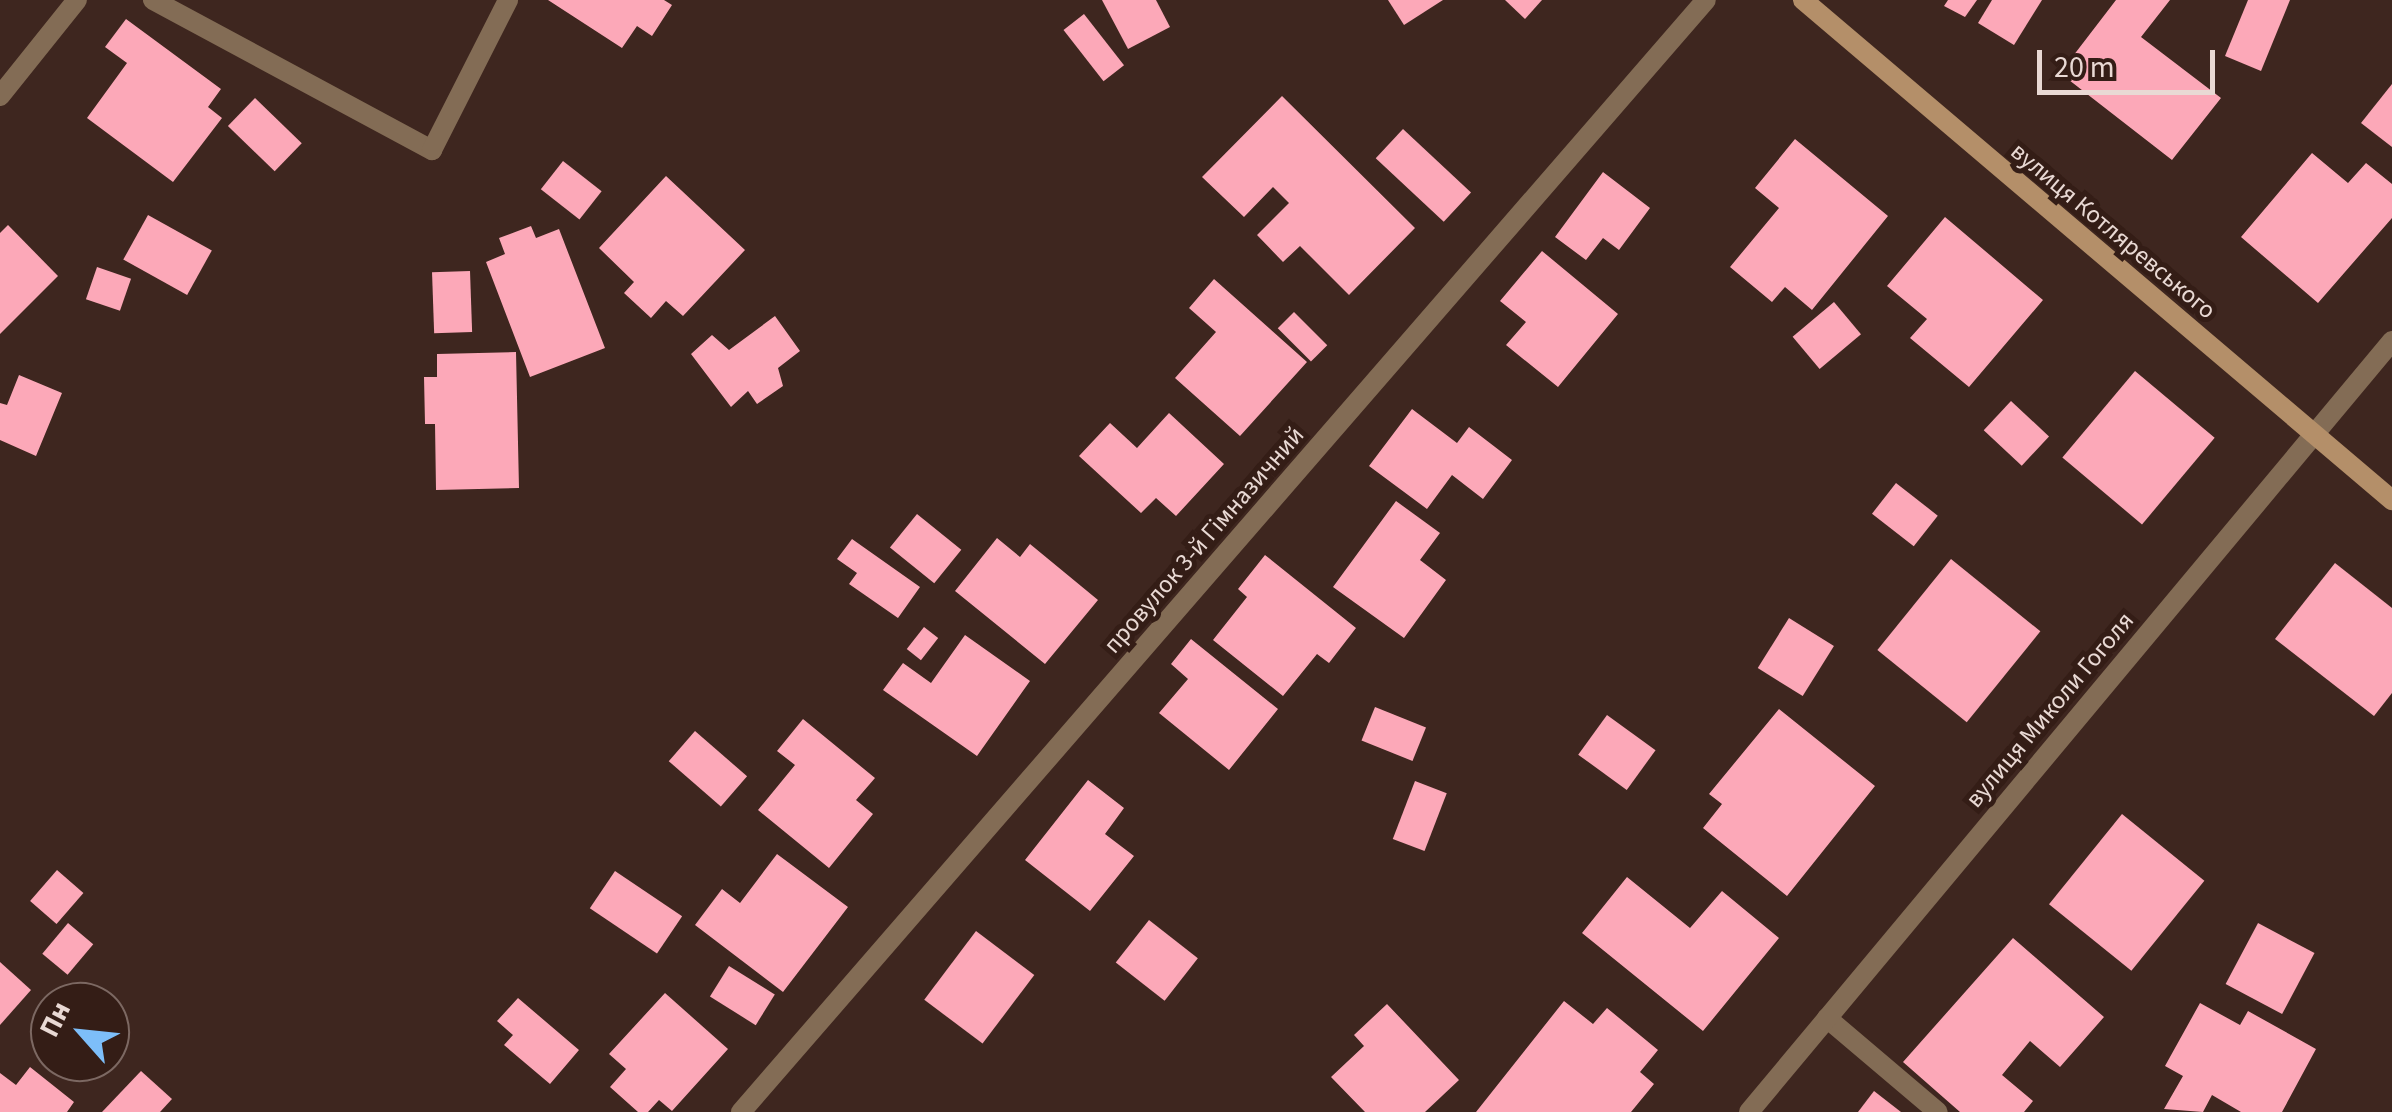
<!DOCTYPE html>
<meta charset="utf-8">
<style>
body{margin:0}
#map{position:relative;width:2392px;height:1112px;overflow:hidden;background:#3e261f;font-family:"Source Sans 3",sans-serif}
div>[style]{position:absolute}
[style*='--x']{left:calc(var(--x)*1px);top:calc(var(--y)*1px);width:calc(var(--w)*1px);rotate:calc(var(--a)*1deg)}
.building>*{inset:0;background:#fca8b8;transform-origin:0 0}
.service>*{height:20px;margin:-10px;padding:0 10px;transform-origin:10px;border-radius:10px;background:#836c55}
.minor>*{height:20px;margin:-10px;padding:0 10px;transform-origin:10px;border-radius:10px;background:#836c55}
.secondary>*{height:20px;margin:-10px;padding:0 10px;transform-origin:10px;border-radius:10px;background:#b48f69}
span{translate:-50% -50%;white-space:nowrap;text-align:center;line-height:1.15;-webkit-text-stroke:10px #341d16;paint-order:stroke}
.street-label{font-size:25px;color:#e9d9d4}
.north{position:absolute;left:30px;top:982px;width:100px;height:100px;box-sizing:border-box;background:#341d16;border:2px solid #7c6862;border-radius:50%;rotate:297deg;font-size:28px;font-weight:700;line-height:40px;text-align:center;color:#e9d9d4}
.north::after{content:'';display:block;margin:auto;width:35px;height:45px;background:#7dbef9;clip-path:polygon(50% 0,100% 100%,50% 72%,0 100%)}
.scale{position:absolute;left:2037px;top:50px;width:178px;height:45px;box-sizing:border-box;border:5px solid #e9d9d4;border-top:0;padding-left:12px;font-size:30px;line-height:35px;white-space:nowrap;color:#e9d9d4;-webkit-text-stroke:8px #341d16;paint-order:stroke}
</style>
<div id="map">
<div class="building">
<i style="clip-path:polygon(548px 0,664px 0,672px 5px,652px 36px,637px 26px,622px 48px)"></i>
<i style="clip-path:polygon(1102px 0,1156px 0,1170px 27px,1128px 49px)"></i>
<i style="clip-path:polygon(1388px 0,1443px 0,1404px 25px)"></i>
<i style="clip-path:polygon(1505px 0,1542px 0,1525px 19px)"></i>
<i style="clip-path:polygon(1948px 0,1977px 0,1965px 17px,1944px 6px)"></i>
<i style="clip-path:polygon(1992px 0,2042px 0,2014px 45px,1978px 23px)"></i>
<i style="clip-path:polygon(2116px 0,2170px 0,2141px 37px,2221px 98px,2172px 160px,2060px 73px)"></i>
<i style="clip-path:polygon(2248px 0,2290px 0,2261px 71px,2225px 56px)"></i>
<i style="left:1084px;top:14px;width:65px;height:26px;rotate:52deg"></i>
<i style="clip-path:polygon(126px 19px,221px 89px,208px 107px,222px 118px,173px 182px,87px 118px,127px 63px,105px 47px)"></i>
<i style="clip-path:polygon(2392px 84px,2392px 147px,2361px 123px)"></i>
<i style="clip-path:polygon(1282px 96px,1415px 228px,1349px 295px,1300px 246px,1283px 262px,1257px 235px,1289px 203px,1273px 187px,1244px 217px,1202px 177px)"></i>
<i style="left:255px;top:98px;width:65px;height:39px;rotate:44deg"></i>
<i style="left:1403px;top:129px;width:93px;height:40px;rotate:43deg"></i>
<i style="clip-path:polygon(1795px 139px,1888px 216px,1812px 310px,1785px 287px,1772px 302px,1730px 267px,1779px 208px,1755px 188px)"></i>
<i style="clip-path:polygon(2312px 153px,2348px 183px,2366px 163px,2392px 184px,2392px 218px,2318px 303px,2241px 237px)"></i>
<i style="left:563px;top:161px;width:49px;height:36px;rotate:38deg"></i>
<i style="clip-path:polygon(1603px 172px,1650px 208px,1619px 250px,1603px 238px,1586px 260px,1555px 237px)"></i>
<i style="clip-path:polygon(666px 176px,745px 250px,683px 316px,666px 301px,651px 318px,624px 293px,634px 282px,599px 248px)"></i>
<i style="left:148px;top:215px;width:73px;height:51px;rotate:29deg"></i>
<i style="clip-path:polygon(1945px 217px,2043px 300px,1969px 387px,1910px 338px,1927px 319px,1887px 286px)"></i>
<i style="clip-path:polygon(8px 225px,58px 276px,0 334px,0 233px)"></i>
<i style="clip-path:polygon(531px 226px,536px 238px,559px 229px,605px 348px,530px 377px,486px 262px,505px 254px,499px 238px)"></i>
<i style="clip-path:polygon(1542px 251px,1618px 314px,1558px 387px,1506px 345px,1526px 322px,1500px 301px)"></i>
<i style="left:97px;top:267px;width:36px;height:34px;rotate:19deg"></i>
<i style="left:470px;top:271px;width:61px;height:38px;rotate:88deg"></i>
<i style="clip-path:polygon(1214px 279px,1307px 362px,1240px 436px,1175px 378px,1216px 332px,1189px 308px)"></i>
<i style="left:1834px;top:302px;width:42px;height:54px;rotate:50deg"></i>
<i style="left:1294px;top:312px;width:47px;height:23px;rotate:45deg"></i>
<i style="clip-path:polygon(775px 316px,800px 351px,778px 368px,783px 386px,757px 404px,748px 391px,731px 407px,691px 354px,712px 335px,729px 350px)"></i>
<i style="clip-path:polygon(516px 352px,519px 488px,436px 490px,435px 424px,425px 424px,424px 377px,437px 377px,437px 354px)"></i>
<i style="left:2135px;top:371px;width:104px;height:113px;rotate:40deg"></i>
<i style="clip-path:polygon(19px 375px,62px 393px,36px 456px,0 440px,0 403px,7px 405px)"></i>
<i style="left:2011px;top:401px;width:52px;height:40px;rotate:43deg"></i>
<i style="clip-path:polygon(1412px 409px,1457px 443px,1469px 427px,1512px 460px,1483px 499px,1452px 475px,1427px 509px,1369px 466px)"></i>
<i style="clip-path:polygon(1169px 413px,1224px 464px,1176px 516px,1156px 498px,1141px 513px,1079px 456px,1110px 423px,1137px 448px)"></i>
<i style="left:1896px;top:483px;width:53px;height:39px;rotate:38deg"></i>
<i style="clip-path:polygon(1396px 501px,1440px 533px,1420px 560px,1446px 580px,1404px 638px,1333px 587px)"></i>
<i style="left:917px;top:514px;width:57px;height:43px;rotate:39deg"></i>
<i style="clip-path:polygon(997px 538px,1020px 557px,1030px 544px,1098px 600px,1045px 664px,955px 591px)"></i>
<i style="clip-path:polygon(852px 539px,920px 587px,898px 618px,849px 584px,857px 573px,837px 559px)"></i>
<i style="clip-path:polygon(1265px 555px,1356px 628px,1329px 663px,1317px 654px,1283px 696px,1213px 640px,1247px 597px,1238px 589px)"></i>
<i style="left:1951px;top:559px;width:115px;height:117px;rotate:39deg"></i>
<i style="clip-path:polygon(2335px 563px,2392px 608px,2392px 693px,2374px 716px,2275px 639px)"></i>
<i style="left:1789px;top:618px;width:53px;height:59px;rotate:32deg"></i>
<i style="left:924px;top:627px;width:18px;height:28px;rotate:38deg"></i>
<i style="clip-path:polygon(965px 635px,1030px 681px,977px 756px,883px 690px,903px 663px,931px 683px)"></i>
<i style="clip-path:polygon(1191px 639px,1278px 709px,1229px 770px,1159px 713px,1188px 679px,1171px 664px)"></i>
<i style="left:1375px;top:707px;width:55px;height:36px;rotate:22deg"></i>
<i style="clip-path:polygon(1779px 709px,1875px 786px,1787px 896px,1703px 828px,1722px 804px,1709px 794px)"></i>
<i style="left:1607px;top:715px;width:60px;height:49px;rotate:36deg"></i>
<i style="clip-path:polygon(803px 719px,875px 778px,856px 800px,873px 814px,829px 868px,758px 810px,795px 765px,777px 751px)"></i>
<i style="left:695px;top:731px;width:69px;height:40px;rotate:41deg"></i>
<i style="clip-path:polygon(1088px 780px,1124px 808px,1105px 834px,1134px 856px,1090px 911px,1025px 860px)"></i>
<i style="left:1415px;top:781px;width:34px;height:62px;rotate:21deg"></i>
<i style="left:2122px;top:814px;width:106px;height:116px;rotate:39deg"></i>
<i style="clip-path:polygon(777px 854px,848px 907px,783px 992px,695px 925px,722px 889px,740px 903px)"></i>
<i style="left:57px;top:870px;width:35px;height:41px;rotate:41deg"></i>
<i style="left:615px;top:871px;width:81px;height:45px;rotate:34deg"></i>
<i style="clip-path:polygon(1627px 877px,1690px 928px,1722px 891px,1779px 938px,1703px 1031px,1582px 933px)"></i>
<i style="left:1149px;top:920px;width:62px;height:54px;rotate:38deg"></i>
<i style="left:68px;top:923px;width:33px;height:40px;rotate:40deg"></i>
<i style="left:2258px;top:923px;width:64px;height:69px;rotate:28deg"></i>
<i style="left:976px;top:931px;width:73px;height:86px;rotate:37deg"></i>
<i style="clip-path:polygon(2013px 938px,2104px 1017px,2060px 1067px,2030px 1041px,2002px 1075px,2033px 1101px,2024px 1112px,1960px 1112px,1903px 1062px)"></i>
<i style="clip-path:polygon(0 962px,31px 990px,0 1025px)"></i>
<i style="left:729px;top:966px;width:54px;height:36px;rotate:32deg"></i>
<i style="clip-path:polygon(665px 993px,728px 1049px,672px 1111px,659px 1100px,648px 1112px,638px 1112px,610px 1087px,626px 1069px,609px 1054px)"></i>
<i style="clip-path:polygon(518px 998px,579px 1050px,550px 1084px,504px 1045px,513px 1035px,497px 1021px)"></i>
<i style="clip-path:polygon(1564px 1001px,1593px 1024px,1607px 1008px,1658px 1050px,1640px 1072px,1654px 1084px,1631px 1112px,1476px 1112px)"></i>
<i style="clip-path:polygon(2200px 1003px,2240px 1025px,2248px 1011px,2316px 1049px,2282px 1112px,2241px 1112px,2212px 1095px,2203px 1112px,2164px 1109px,2183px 1076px,2165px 1066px)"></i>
<i style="clip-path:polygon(1387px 1004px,1459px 1080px,1425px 1112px,1365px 1112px,1331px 1077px,1364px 1046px,1354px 1035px)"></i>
<i style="clip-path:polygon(30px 1067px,74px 1102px,67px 1112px,0 1112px,0 1073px,16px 1085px)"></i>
<i style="clip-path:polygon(141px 1071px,172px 1099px,160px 1112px,102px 1112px)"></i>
<i style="clip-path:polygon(1874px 1091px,1901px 1112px,1858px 1112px)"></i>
</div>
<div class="service">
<i style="--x:153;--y:0;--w:317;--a:28.3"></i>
<i style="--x:432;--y:150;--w:168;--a:-63.1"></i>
<i style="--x:1827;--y:1018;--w:145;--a:40.3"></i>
</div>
<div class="minor">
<i style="--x:0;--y:96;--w:123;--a:-51.3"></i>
<i style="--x:741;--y:1112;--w:1472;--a:-49.05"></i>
<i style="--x:1749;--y:1112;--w:1004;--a:-50.17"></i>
</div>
<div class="secondary">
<i style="--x:1803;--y:0;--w:773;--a:40.33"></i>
</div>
<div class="street-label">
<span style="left:2113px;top:231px;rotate:40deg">вулиця Котляревського</span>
<span style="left:1204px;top:540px;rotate:-49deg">провулок 3-й Гімназичний</span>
<span style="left:2050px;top:710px;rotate:-50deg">вулиця Миколи Гоголя</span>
</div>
<div class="north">Пн</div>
<div class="scale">20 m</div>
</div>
